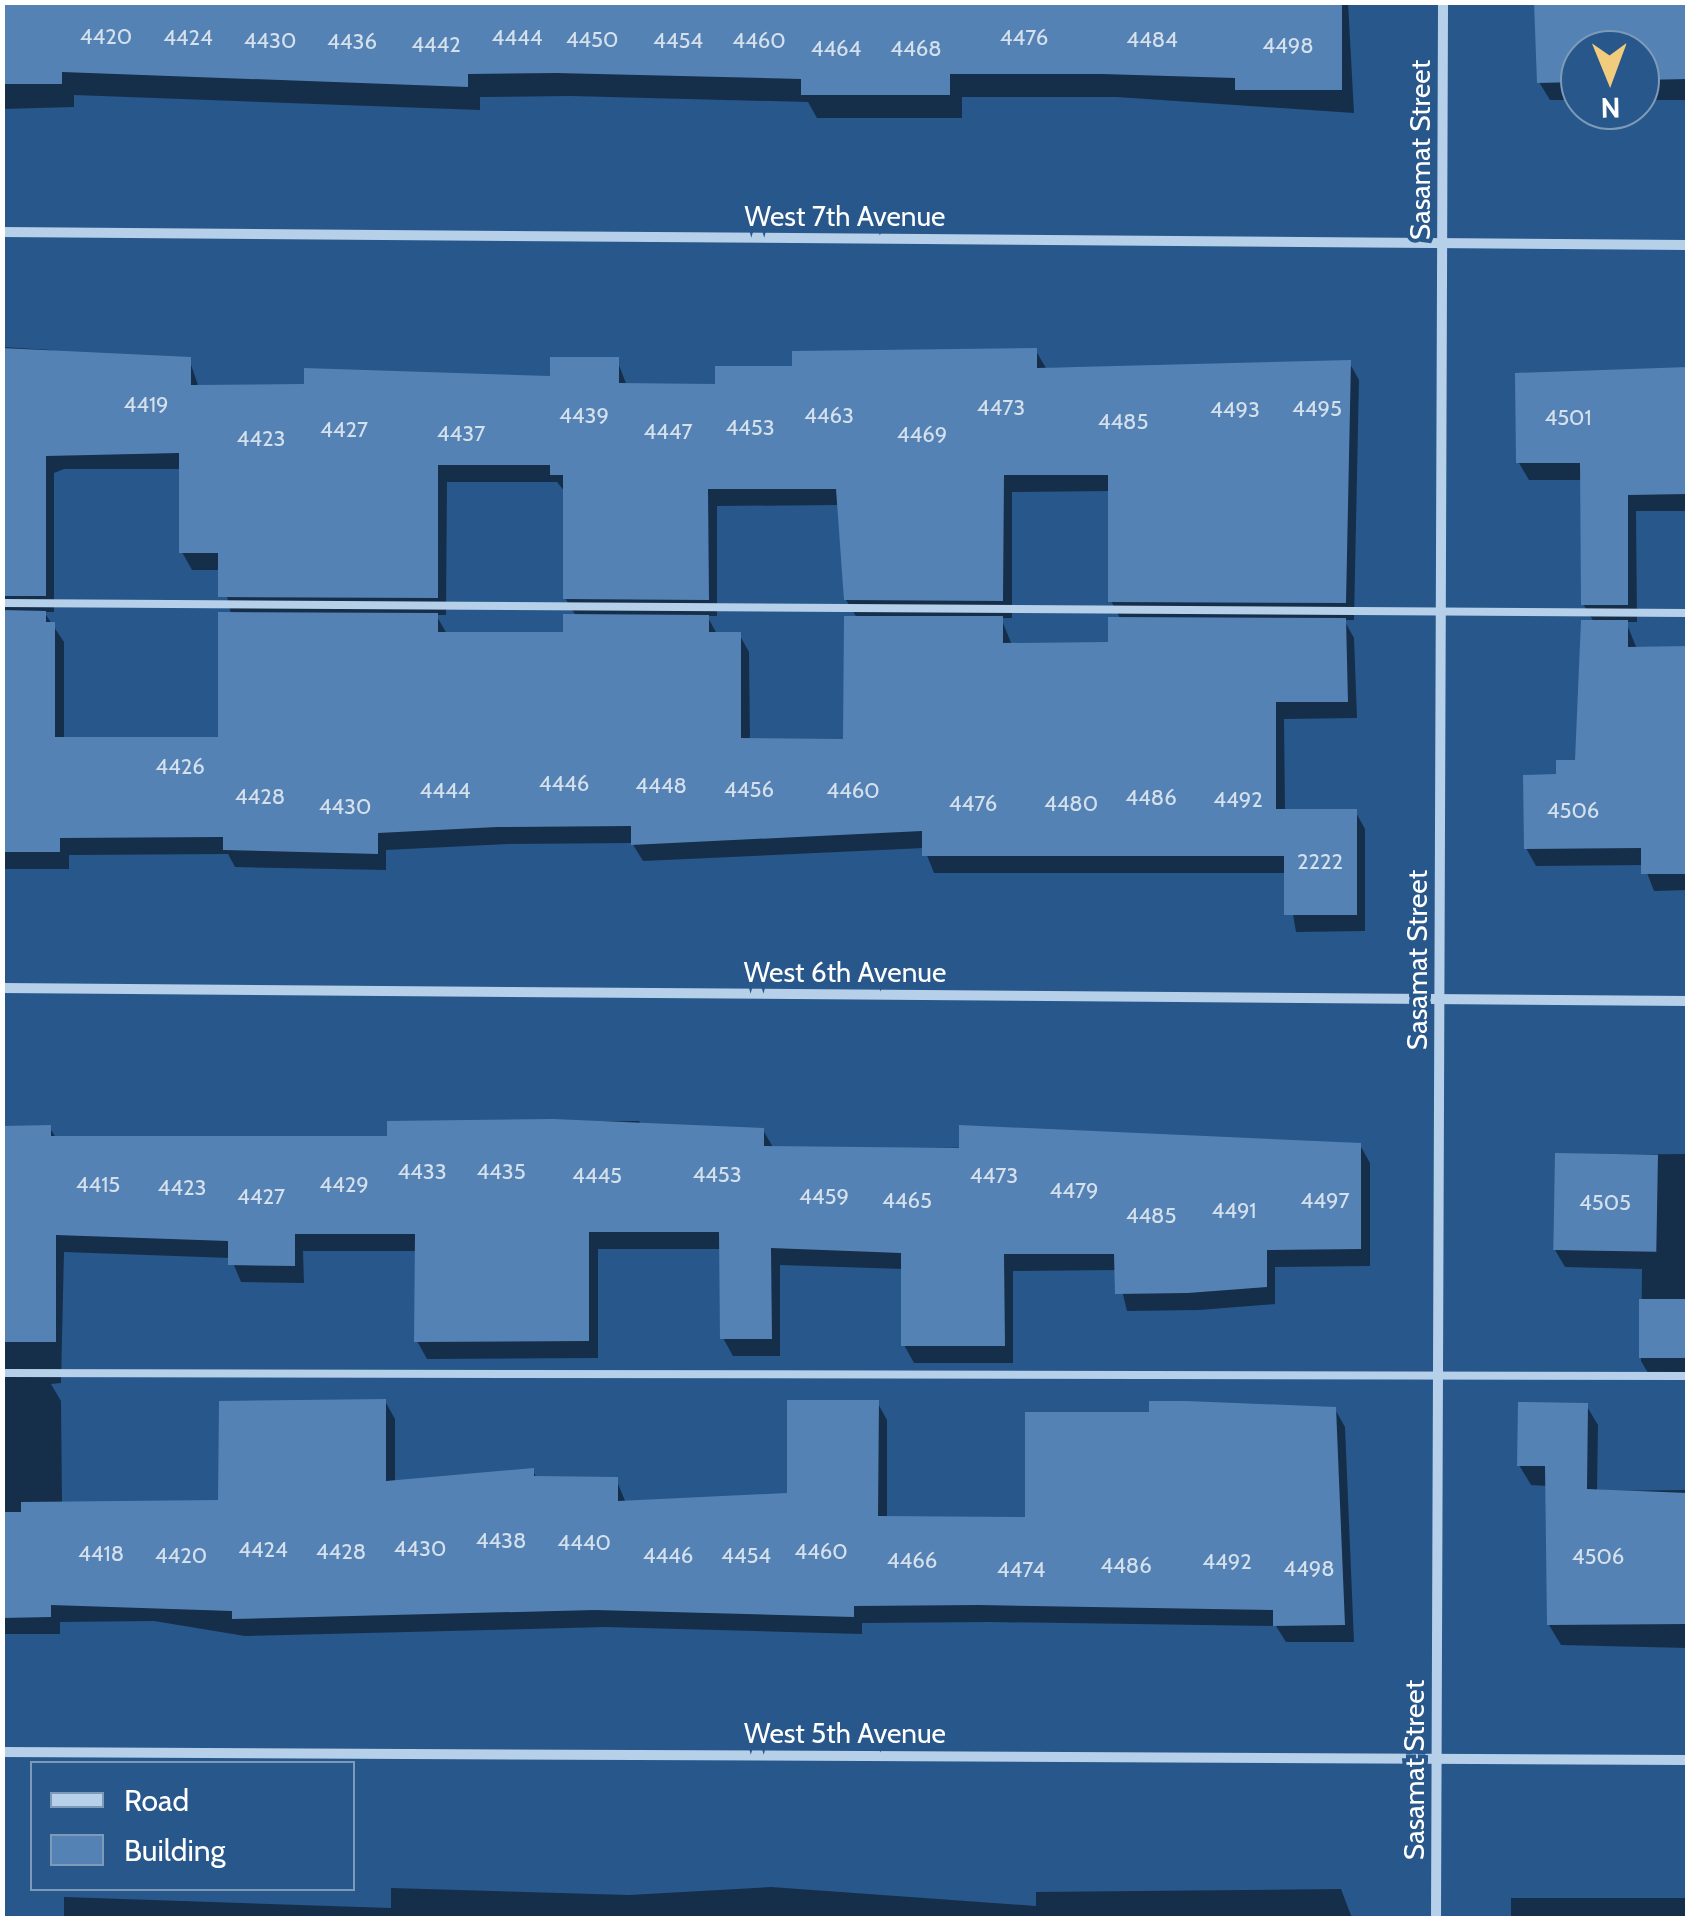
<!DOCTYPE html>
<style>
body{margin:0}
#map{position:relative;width:1690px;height:1921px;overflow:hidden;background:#28578b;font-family:Cabin,sans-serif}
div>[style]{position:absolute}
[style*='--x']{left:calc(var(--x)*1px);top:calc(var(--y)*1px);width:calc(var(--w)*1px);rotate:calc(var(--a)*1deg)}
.shadow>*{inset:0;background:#0007;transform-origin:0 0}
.building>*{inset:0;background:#5582b4;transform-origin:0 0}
.service>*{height:8px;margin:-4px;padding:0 4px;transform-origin:4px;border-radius:4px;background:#b7d0ea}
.minor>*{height:10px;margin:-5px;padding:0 5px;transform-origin:5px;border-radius:5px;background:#b7d0ea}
span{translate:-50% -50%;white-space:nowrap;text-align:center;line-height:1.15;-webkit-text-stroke:8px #28578b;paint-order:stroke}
.number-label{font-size:22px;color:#d4e0ec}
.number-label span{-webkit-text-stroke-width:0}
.street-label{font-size:28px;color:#fff}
.frame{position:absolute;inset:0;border:5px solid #fff;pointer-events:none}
.legend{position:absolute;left:30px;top:1761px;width:325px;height:130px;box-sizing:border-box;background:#28578b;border:2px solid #7e9ab9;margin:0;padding:12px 18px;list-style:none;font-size:30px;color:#fff}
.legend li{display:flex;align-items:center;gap:20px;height:50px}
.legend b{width:50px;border:2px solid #7e9ab9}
.north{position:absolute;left:1560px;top:30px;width:100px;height:100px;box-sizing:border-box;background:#28578b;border:2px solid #7e9ab9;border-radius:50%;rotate:179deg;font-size:28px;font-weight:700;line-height:40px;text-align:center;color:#fff}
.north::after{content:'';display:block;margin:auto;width:35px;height:45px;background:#f1cc7d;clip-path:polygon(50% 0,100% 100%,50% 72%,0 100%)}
</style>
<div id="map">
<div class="shadow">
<i style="clip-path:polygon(2px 2px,1348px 2px,1354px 113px,1117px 97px,962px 97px,962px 118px,817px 118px,808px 102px,571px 96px,480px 97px,480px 110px,74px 95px,74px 107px,2px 109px)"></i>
<i style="clip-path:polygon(1537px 2px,1688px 2px,1688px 100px,1640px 100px,1640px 50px,1580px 50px,1580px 100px,1550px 100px,1539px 82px)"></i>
<i style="clip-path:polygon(evenodd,2px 347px,51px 350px,56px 359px,189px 359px,199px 388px,553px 378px,617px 360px,627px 386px,718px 386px,795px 369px,1036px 351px,1046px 368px,1349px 362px,1359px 380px,1354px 620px,1344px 620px,1354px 638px,1357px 718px,1284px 719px,1285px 812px,1355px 811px,1365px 829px,1365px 931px,1296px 932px,1286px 873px,934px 873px,924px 848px,643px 861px,632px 843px,508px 844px,386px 850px,386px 870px,235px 867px,228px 854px,69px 855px,69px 869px,2px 869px,2px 347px,64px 469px,181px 469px,182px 552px,192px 570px,221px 570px,231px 614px,221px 740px,64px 740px,64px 642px,44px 612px,54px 612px,54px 473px,64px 469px,2px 347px,447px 482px,557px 482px,565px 492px,565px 598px,576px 616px,565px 634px,447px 634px,436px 615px,446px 615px,447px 482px,2px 347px,1110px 491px,1111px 601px,1121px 620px,1111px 645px,1012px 645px,1001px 618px,1012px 618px,1012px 492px,1110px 491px,2px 347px,840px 505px,846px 600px,857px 618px,846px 741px,750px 741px,749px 652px,739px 634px,717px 634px,707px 616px,717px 616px,717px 506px,840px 505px)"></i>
<i style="clip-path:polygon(1688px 373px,1688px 511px,1636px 511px,1637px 622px,1626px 622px,1637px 649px,1688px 649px,1688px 890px,1654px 891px,1644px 865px,1536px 866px,1526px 848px,1558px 777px,1578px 763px,1594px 622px,1583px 604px,1582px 480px,1529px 480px,1519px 463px)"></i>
<i style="clip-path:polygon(639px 1121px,644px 1130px,763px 1130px,774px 1149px,1360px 1145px,1370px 1163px,1370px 1266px,1275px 1267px,1275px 1304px,1199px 1310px,1127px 1311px,1117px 1270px,1013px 1271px,1013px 1363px,914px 1363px,904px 1345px,903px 1269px,780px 1265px,780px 1356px,733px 1356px,723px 1338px,722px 1249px,598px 1249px,598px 1358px,427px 1359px,417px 1341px,418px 1251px,303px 1251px,304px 1283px,241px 1282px,231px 1258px,64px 1252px,61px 1383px,51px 1384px,61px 1401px,62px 1505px,221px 1502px,385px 1401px,395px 1419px,395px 1483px,533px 1471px,537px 1479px,616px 1479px,626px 1503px,790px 1495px,877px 1402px,887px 1420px,887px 1519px,1028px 1519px,1335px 1409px,1345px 1427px,1354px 1642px,1286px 1642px,1276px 1626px,990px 1622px,862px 1623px,862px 1634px,606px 1627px,245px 1636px,154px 1621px,60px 1622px,60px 1634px,2px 1634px,2px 1127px,50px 1128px,56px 1138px,390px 1138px,390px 1124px)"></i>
<i style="clip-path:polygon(1688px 1154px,1688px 1380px,1651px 1378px,1641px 1361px,1642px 1269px,1565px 1267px,1555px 1250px,1557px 1155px)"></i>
<i style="clip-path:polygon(1586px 1405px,1598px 1425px,1597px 1491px,1688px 1490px,1688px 1648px,1561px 1645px,1549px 1625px,1548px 1486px,1531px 1485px,1519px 1465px)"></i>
<i style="clip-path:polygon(771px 1887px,1036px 1906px,1036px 1892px,1341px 1889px,1352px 1918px,64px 1918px,64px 1897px,391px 1908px,391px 1888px,629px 1895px)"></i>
<i style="left:1688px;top:1898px;width:20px;height:177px;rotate:90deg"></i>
</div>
<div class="building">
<i style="clip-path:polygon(2px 2px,1342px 2px,1342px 90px,1235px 90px,1235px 78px,1102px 74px,950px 74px,950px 95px,801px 95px,801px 79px,556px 73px,468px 74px,468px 87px,62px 72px,62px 84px,2px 84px)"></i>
<i style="clip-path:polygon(1534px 2px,1688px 2px,1688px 79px,1640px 80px,1640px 50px,1580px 50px,1580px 82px,1537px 83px)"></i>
<i style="clip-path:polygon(2px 348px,191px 357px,191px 385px,304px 384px,304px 368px,550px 376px,550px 357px,619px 357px,619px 383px,715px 384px,715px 366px,792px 366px,792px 351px,1037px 348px,1037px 368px,1351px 360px,1346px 603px,1108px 602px,1108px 475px,1004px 475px,1003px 601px,844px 600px,836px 489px,708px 489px,709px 600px,563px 599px,563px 475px,550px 475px,550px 465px,438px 465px,438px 598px,218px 597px,218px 553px,179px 553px,179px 453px,46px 456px,46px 596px,2px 596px)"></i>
<i style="clip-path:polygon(1688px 367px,1688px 494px,1628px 495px,1628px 605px,1581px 605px,1580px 463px,1516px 463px,1515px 373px)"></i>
<i style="clip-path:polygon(2px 610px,46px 611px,46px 622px,55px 622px,55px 737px,218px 737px,218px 612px,438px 613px,438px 632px,563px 632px,563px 614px,709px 615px,709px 632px,741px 632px,741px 738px,843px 739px,844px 616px,1003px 616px,1003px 643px,1108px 642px,1108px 617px,1346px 618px,1348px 702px,1276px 702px,1276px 809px,1357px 809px,1357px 915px,1284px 915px,1284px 856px,922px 856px,922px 831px,631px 845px,631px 826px,497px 827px,378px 833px,378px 854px,223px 850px,223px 837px,60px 838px,60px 852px,2px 852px)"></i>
<i style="clip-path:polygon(1581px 620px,1628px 620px,1628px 647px,1688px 646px,1688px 874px,1641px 874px,1641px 848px,1524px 849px,1523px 775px,1556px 774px,1556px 760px,1575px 760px)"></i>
<i style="clip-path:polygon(553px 1119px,764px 1128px,764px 1146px,959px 1148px,959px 1125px,1361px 1143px,1361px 1249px,1267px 1250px,1267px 1287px,1188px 1293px,1115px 1294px,1114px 1254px,1004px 1254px,1005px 1346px,901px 1346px,901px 1253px,771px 1248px,772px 1339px,720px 1339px,719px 1232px,589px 1232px,589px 1341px,414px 1342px,415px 1234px,295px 1234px,295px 1266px,228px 1265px,228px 1241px,56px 1235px,56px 1342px,2px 1342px,2px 1126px,51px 1125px,51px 1136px,387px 1136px,387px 1121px)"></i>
<i style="left:1555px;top:1153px;width:103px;height:97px;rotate:1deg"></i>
<i style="left:1639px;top:1299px;width:49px;height:59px"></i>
<i style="clip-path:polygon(386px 1399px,386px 1481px,534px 1468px,534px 1476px,618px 1477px,618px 1501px,787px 1493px,787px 1400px,879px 1400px,878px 1516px,1025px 1517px,1025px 1412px,1149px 1412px,1149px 1401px,1186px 1401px,1336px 1407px,1345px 1625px,1273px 1626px,1273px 1610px,979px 1605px,854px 1606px,854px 1617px,595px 1610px,232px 1619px,232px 1611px,51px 1605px,51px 1617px,2px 1618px,2px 1512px,21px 1512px,21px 1502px,218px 1500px,219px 1401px)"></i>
<i style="clip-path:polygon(1518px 1402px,1588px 1403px,1587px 1489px,1688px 1493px,1688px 1624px,1547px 1625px,1545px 1466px,1517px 1466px)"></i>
</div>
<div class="service">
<i style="--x:2;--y:603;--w:1686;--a:0.34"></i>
<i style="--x:2;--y:1373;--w:1686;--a:0.1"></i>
</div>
<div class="minor">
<i style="--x:2;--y:232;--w:1686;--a:0.44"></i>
<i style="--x:2;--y:988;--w:1686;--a:0.44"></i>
<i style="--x:2;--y:1752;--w:1686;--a:0.27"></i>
<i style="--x:1436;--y:1918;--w:1916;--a:-89.79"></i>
</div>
<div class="number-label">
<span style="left:106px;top:37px">4420</span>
<span style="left:188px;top:38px">4424</span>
<span style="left:517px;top:38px">4444</span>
<span style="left:1024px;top:38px">4476</span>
<span style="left:592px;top:40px">4450</span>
<span style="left:1152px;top:40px">4484</span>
<span style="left:270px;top:41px">4430</span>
<span style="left:678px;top:41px">4454</span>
<span style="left:759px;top:41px">4460</span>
<span style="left:352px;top:42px">4436</span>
<span style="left:436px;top:45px">4442</span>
<span style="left:1288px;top:46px">4498</span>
<span style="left:836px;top:49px">4464</span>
<span style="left:916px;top:49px">4468</span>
<span style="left:146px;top:405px">4419</span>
<span style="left:1001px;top:408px">4473</span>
<span style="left:1317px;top:409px">4495</span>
<span style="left:1235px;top:410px">4493</span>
<span style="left:584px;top:416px">4439</span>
<span style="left:829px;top:416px">4463</span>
<span style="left:1568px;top:418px">4501</span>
<span style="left:1123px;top:422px">4485</span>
<span style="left:750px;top:428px">4453</span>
<span style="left:344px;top:430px">4427</span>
<span style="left:668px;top:432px">4447</span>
<span style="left:461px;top:434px">4437</span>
<span style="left:922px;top:435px">4469</span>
<span style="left:261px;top:439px">4423</span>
<span style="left:180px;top:767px">4426</span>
<span style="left:564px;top:784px">4446</span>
<span style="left:661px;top:786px">4448</span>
<span style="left:749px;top:790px">4456</span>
<span style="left:445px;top:791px">4444</span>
<span style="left:853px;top:791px">4460</span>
<span style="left:260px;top:797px">4428</span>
<span style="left:1151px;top:798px">4486</span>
<span style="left:1238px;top:800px">4492</span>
<span style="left:973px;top:804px">4476</span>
<span style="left:1071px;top:804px">4480</span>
<span style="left:345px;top:807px">4430</span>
<span style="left:1573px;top:811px">4506</span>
<span style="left:1320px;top:862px">2222</span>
<span style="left:422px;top:1172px">4433</span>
<span style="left:501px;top:1172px">4435</span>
<span style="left:717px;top:1175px">4453</span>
<span style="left:597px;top:1176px">4445</span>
<span style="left:994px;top:1176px">4473</span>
<span style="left:98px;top:1185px">4415</span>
<span style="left:344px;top:1185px">4429</span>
<span style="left:182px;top:1188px">4423</span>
<span style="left:1074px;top:1191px">4479</span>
<span style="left:261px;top:1197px">4427</span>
<span style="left:824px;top:1197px">4459</span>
<span style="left:907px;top:1201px">4465</span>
<span style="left:1325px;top:1201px">4497</span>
<span style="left:1605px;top:1203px">4505</span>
<span style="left:1234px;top:1211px">4491</span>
<span style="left:1151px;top:1216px">4485</span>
<span style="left:501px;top:1541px">4438</span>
<span style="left:584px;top:1543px">4440</span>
<span style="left:420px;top:1549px">4430</span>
<span style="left:263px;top:1550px">4424</span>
<span style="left:341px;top:1552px">4428</span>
<span style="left:821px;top:1552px">4460</span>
<span style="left:101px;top:1554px">4418</span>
<span style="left:181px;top:1556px">4420</span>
<span style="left:668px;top:1556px">4446</span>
<span style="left:746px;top:1556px">4454</span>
<span style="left:1598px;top:1557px">4506</span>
<span style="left:912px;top:1561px">4466</span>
<span style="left:1227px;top:1562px">4492</span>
<span style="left:1126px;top:1566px">4486</span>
<span style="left:1309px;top:1569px">4498</span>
<span style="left:1021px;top:1570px">4474</span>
</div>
<div class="street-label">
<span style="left:1420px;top:150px;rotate:-90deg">Sasamat Street</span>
<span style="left:845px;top:216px">West 7th Avenue</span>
<span style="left:1417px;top:960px;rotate:-90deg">Sasamat Street</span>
<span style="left:845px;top:972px">West 6th Avenue</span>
<span style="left:845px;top:1733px">West 5th Avenue</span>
<span style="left:1414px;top:1770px;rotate:-90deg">Sasamat Street</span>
</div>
<div class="frame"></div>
<ul class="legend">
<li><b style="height:12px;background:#b7d0ea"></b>Road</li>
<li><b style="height:28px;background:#5582b4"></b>Building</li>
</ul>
<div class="north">N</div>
</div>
